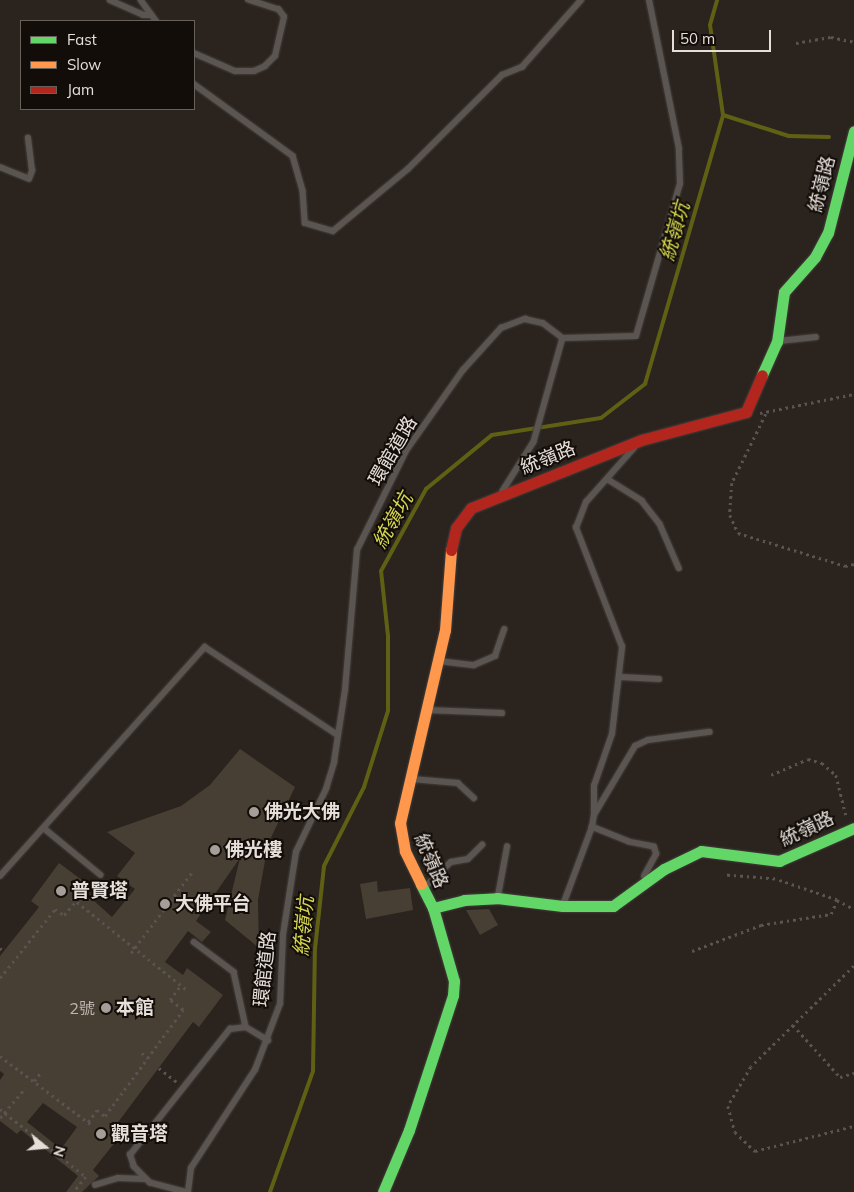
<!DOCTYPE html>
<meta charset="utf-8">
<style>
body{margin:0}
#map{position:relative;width:854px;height:1192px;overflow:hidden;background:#2a231e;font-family:Mulish,"Noto Sans TC",sans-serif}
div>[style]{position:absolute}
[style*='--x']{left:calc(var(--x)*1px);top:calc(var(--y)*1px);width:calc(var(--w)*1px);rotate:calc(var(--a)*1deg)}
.stream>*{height:4px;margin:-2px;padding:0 2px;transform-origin:2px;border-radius:2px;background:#606014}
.building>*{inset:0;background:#473f33}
.path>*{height:2.5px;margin-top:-1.25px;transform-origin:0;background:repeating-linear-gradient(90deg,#595351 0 2.5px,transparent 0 6.5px)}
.roads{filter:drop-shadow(0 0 1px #443f3b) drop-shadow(0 0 1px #443f3b)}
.lane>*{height:5.5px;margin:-2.75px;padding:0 2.75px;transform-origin:2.75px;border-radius:2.75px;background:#5b5552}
.fast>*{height:11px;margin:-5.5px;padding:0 5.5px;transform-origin:5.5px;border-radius:5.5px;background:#63d668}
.slow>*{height:11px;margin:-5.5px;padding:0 5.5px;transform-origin:5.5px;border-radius:5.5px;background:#ff974d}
.jam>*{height:11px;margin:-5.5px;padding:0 5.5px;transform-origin:5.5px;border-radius:5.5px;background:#b3261e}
.dots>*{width:14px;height:14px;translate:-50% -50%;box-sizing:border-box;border:2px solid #120d09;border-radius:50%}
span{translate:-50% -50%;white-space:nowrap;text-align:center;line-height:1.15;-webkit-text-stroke:4px #120d09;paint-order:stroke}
.number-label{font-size:16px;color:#beb6b0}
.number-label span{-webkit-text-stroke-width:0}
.street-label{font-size:19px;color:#e6ded9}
.poi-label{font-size:19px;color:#e6ded9;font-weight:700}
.left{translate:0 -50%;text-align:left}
.water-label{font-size:20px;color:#d5d64f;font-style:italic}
.legend{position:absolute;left:20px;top:20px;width:175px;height:90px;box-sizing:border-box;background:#120d09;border:1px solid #67615c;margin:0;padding:6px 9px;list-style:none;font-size:15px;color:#e6ded9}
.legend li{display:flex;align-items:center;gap:10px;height:25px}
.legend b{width:25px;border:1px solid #67615c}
.north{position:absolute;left:20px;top:1122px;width:50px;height:50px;-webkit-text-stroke:4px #120d09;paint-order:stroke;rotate:107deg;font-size:14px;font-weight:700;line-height:20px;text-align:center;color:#e6ded9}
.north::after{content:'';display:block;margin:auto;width:18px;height:22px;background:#e6ded9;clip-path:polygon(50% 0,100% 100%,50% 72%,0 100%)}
.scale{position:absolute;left:672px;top:30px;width:99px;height:22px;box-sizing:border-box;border:2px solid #e6ded9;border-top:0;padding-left:6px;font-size:15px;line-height:18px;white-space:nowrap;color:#e6ded9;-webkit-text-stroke:4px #120d09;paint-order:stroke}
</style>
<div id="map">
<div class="stream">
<i style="--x:723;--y:115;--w:69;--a:17.7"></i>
<i style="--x:789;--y:136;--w:40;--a:1.4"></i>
<i style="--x:270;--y:1192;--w:128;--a:-70.4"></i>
<i style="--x:313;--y:1071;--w:122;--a:-89.1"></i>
<i style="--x:315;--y:949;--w:83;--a:-83.8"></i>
<i style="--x:324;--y:866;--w:89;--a:-63.1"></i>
<i style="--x:364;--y:787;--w:80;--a:-72.5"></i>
<i style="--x:388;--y:711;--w:75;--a:-90"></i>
<i style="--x:388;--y:636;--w:65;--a:-96.1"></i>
<i style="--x:381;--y:571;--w:94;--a:-61.2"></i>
<i style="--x:426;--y:489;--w:85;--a:-39.3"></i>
<i style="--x:492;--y:435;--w:110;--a:-8.9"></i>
<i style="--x:601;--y:418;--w:56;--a:-37.7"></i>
<i style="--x:645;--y:384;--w:280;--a:-73.8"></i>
<i style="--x:723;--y:115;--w:91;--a:-98.2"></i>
<i style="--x:710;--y:25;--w:26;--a:-74"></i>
</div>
<div class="building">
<i style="clip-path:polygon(evenodd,240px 749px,295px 787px,268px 844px,258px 900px,259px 948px,225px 920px,240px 858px,196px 921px,211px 932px,202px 942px,188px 931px,165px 962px,183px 975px,187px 968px,223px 995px,199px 1027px,193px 1022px,116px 1125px,124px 1131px,93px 1170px,99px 1176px,82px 1192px,66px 1192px,78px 1176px,21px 1130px,17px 1134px,0 1121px,0 1080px,4px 1074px,0 1071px,0 956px,39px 907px,31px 901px,59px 863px,90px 886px,84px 892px,112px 917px,135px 889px,117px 876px,135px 853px,107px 832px,181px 806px,210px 785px,240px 749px,43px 1103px,77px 1127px,61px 1149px,27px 1122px,43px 1103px)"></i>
<i style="clip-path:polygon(377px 881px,378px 892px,410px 888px,413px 910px,366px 919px,360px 884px)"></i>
<i style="clip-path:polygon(489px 909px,498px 925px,480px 935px,466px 910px)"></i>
</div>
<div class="path">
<i style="--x:796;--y:43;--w:36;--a:-10"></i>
<i style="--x:831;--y:37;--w:24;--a:12"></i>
<i style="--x:760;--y:413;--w:96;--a:-11.4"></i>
<i style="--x:766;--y:414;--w:77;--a:116.2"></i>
<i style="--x:732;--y:483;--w:32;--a:94"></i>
<i style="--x:730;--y:515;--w:20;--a:66"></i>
<i style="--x:738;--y:533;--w:112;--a:17.1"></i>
<i style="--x:845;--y:566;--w:9;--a:-13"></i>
<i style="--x:771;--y:775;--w:40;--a:-23.4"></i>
<i style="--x:808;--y:759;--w:15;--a:16"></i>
<i style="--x:822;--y:763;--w:18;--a:41"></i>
<i style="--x:836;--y:775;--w:41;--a:76"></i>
<i style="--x:72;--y:898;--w:149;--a:38.7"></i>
<i style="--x:837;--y:900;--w:19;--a:28"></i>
<i style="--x:0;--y:948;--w:6;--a:45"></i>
<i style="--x:692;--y:951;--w:74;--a:-20.6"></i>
<i style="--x:761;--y:925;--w:71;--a:-8.9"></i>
<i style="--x:831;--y:914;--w:15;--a:-67"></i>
<i style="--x:837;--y:900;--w:65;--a:-161.3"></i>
<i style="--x:775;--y:879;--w:50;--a:-175.4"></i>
<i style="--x:131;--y:953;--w:101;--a:-53"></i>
<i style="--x:854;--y:966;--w:144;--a:135.6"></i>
<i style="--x:751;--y:1067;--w:45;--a:120.5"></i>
<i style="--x:728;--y:1106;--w:27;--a:75"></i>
<i style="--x:735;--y:1132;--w:28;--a:44"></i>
<i style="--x:755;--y:1151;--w:102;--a:-14.2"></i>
<i style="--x:0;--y:978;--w:88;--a:-51.4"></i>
<i style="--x:55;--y:909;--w:11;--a:34"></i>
<i style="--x:64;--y:915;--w:18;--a:-49"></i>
<i style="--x:793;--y:1025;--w:70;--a:47.9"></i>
<i style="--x:840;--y:1077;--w:15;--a:-16"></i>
<i style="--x:142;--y:1053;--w:8;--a:40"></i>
<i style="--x:0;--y:1056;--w:116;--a:37"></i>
<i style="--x:159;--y:1068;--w:23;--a:38"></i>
<i style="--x:34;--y:1081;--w:11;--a:-52"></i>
<i style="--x:0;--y:1109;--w:110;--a:38.3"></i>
<i style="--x:86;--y:1177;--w:19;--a:129"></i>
<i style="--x:0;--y:1118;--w:39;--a:-50"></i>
<i style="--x:88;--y:1122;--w:15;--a:-53"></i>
<i style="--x:97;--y:1110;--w:10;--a:37"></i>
<i style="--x:105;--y:1116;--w:132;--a:-53.7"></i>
<i style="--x:183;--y:1010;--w:16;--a:-142"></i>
<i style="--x:170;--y:1000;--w:19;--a:-54"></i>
</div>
<div class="roads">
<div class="lane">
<i style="--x:110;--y:0;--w:36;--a:24"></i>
<i style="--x:143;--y:15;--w:7;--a:0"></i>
<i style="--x:141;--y:0;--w:26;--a:54"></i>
<i style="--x:194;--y:53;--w:45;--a:23.7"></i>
<i style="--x:235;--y:71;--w:19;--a:0"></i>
<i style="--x:254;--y:71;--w:12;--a:-24"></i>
<i style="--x:265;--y:66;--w:14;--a:-45"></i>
<i style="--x:275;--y:56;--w:40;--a:-77"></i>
<i style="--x:284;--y:17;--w:9;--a:-126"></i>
<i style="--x:279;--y:10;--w:32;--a:-162"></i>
<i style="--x:194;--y:84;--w:122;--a:36"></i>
<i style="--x:293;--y:156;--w:36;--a:74"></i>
<i style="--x:303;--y:191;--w:32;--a:86"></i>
<i style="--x:305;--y:223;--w:29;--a:16"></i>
<i style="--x:333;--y:231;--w:97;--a:-39.6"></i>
<i style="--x:408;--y:169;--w:133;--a:-45"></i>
<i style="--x:502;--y:75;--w:22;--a:-22"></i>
<i style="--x:522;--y:67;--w:89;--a:-48.6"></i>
<i style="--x:0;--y:167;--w:31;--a:22"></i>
<i style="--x:29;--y:179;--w:9;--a:-69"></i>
<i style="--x:32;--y:171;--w:33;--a:-97"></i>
<i style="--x:563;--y:338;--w:73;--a:-1.6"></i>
<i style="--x:636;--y:336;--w:158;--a:-73.9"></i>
<i style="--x:680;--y:184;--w:35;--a:-92"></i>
<i style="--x:679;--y:149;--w:152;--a:-101.4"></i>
<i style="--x:779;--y:341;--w:37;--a:-6"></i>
<i style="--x:609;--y:480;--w:39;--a:32"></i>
<i style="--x:642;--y:501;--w:29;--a:52"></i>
<i style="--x:660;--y:524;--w:48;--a:66.6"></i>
<i style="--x:439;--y:661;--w:35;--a:7"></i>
<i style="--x:474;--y:665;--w:23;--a:-23"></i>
<i style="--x:495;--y:656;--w:28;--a:-71"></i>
<i style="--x:621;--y:677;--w:38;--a:3"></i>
<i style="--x:427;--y:710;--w:75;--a:2.3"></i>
<i style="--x:412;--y:779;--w:46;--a:5"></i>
<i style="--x:458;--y:783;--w:22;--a:43"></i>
<i style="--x:594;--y:815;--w:29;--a:-90"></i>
<i style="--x:594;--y:786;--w:55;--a:-70.9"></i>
<i style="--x:612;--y:734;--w:88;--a:-83.4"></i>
<i style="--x:622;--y:647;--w:128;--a:-111.1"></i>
<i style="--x:576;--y:528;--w:28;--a:-69"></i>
<i style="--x:586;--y:502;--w:72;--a:-48.4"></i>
<i style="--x:45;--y:829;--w:72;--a:39.4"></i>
<i style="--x:0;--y:876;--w:307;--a:-48.2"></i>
<i style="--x:205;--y:647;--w:159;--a:33.5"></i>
<i style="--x:644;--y:876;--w:25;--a:-61"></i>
<i style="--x:656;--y:854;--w:7;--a:-106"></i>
<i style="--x:654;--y:847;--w:25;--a:-169"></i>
<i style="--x:629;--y:842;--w:40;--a:-158"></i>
<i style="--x:592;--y:827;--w:12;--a:-81"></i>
<i style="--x:594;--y:815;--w:80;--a:-59.3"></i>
<i style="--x:635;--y:746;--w:14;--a:-25"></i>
<i style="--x:648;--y:740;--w:62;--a:-7.5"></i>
<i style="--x:424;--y:888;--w:37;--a:-44"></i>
<i style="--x:451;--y:862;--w:17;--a:-10"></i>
<i style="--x:468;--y:859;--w:20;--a:-45"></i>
<i style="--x:498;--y:896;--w:50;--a:-79.6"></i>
<i style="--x:563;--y:905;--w:83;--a:-69.6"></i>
<i style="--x:194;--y:942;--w:50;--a:36.9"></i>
<i style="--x:234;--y:972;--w:56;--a:77.7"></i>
<i style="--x:95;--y:1185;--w:24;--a:-17"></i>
<i style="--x:118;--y:1178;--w:27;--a:2"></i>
<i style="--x:184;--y:1192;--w:35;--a:-165"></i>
<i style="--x:150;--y:1183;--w:23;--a:-135"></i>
<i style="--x:134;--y:1167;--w:13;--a:-108"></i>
<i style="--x:130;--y:1155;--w:161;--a:-51.6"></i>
<i style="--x:230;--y:1029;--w:16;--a:-7"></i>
<i style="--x:246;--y:1027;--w:26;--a:31"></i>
<i style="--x:188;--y:1192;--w:24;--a:-83"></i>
<i style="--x:191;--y:1168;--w:117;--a:-56.9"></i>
<i style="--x:255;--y:1070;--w:71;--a:-69.3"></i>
<i style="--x:280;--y:1004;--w:69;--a:-87.5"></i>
<i style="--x:283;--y:935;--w:84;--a:-81.1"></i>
<i style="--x:296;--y:852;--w:70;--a:-64.5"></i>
<i style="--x:326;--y:789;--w:28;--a:-73"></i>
<i style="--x:334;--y:762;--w:73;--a:-81.3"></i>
<i style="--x:345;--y:690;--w:141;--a:-85.1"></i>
<i style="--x:357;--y:550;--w:110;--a:-63.7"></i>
<i style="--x:406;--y:451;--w:99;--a:-54.9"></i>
<i style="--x:463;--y:370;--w:57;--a:-47.9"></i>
<i style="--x:501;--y:328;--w:26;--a:-21"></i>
<i style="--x:525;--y:319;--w:18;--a:13"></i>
<i style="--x:543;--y:323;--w:25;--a:37"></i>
<i style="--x:563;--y:338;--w:108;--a:105.6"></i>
<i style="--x:534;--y:442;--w:58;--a:122.3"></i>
</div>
<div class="fast">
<i style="--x:762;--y:375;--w:36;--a:-66"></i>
<i style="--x:777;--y:342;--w:50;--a:-82"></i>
<i style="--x:784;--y:292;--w:47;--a:-48.5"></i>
<i style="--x:815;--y:257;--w:27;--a:-62"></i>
<i style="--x:828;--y:233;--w:105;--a:-75.7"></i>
<i style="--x:433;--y:908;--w:32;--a:-14"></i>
<i style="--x:464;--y:900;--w:33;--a:-3"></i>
<i style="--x:497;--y:898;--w:66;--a:6.9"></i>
<i style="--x:563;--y:906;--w:50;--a:0"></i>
<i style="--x:613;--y:906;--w:63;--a:-36"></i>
<i style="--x:664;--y:869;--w:41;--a:-25.9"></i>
<i style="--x:701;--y:851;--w:79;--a:7.3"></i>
<i style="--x:779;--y:861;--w:82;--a:-23.7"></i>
<i style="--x:383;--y:1192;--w:67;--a:-67.2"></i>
<i style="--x:409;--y:1130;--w:142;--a:-71.9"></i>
<i style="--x:453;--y:995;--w:14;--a:-86"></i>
<i style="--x:454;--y:981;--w:76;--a:-106"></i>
<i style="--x:433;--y:908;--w:27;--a:-117"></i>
</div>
<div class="slow">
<i style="--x:421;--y:884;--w:37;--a:-116"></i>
<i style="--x:405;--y:851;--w:28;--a:-100"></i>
<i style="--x:400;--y:823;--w:198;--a:-76.9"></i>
<i style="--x:445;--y:630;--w:80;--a:-85.7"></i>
</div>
<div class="jam">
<i style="--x:451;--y:550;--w:23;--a:-77"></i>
<i style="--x:456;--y:528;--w:25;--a:-53"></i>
<i style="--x:471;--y:508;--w:183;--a:-21.8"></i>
<i style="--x:641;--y:440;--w:109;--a:-14.9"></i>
<i style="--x:746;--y:412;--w:40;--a:-66.6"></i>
</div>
</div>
<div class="dots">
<i style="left:254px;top:812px;background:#a49d98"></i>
<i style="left:215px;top:850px;background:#a49d98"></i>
<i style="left:61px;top:891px;background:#a49d98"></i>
<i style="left:165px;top:904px;background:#a49d98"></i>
<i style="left:106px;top:1008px;background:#a49d98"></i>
<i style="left:101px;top:1134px;background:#a49d98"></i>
</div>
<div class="number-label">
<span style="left:82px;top:1008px">2號</span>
</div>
<div class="street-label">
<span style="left:822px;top:184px;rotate:-76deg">統嶺路</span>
<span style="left:393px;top:451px;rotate:-60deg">環館道路</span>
<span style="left:548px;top:458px;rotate:-22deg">統嶺路</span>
<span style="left:807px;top:829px;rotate:-25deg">統嶺路</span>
<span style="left:431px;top:861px;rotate:67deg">統嶺路</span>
<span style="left:265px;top:969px;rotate:-84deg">環館道路</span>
</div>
<div class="poi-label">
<span class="left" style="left:264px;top:812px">佛光大佛</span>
<span class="left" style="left:225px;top:850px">佛光樓</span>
<span class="left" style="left:71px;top:891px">普賢塔</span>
<span class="left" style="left:175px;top:904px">大佛平台</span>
<span class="left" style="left:116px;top:1008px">本館</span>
<span class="left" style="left:111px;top:1134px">觀音塔</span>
</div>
<div class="water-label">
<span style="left:674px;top:231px;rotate:-74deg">統嶺坑</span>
<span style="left:392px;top:520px;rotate:-61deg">統嶺坑</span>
<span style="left:303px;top:926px;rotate:-85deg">統嶺坑</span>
</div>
<ul class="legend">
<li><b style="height:6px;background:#63d668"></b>Fast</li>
<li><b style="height:6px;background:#ff974d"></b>Slow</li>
<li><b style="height:6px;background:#b3261e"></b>Jam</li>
</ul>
<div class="north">N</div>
<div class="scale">50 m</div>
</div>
